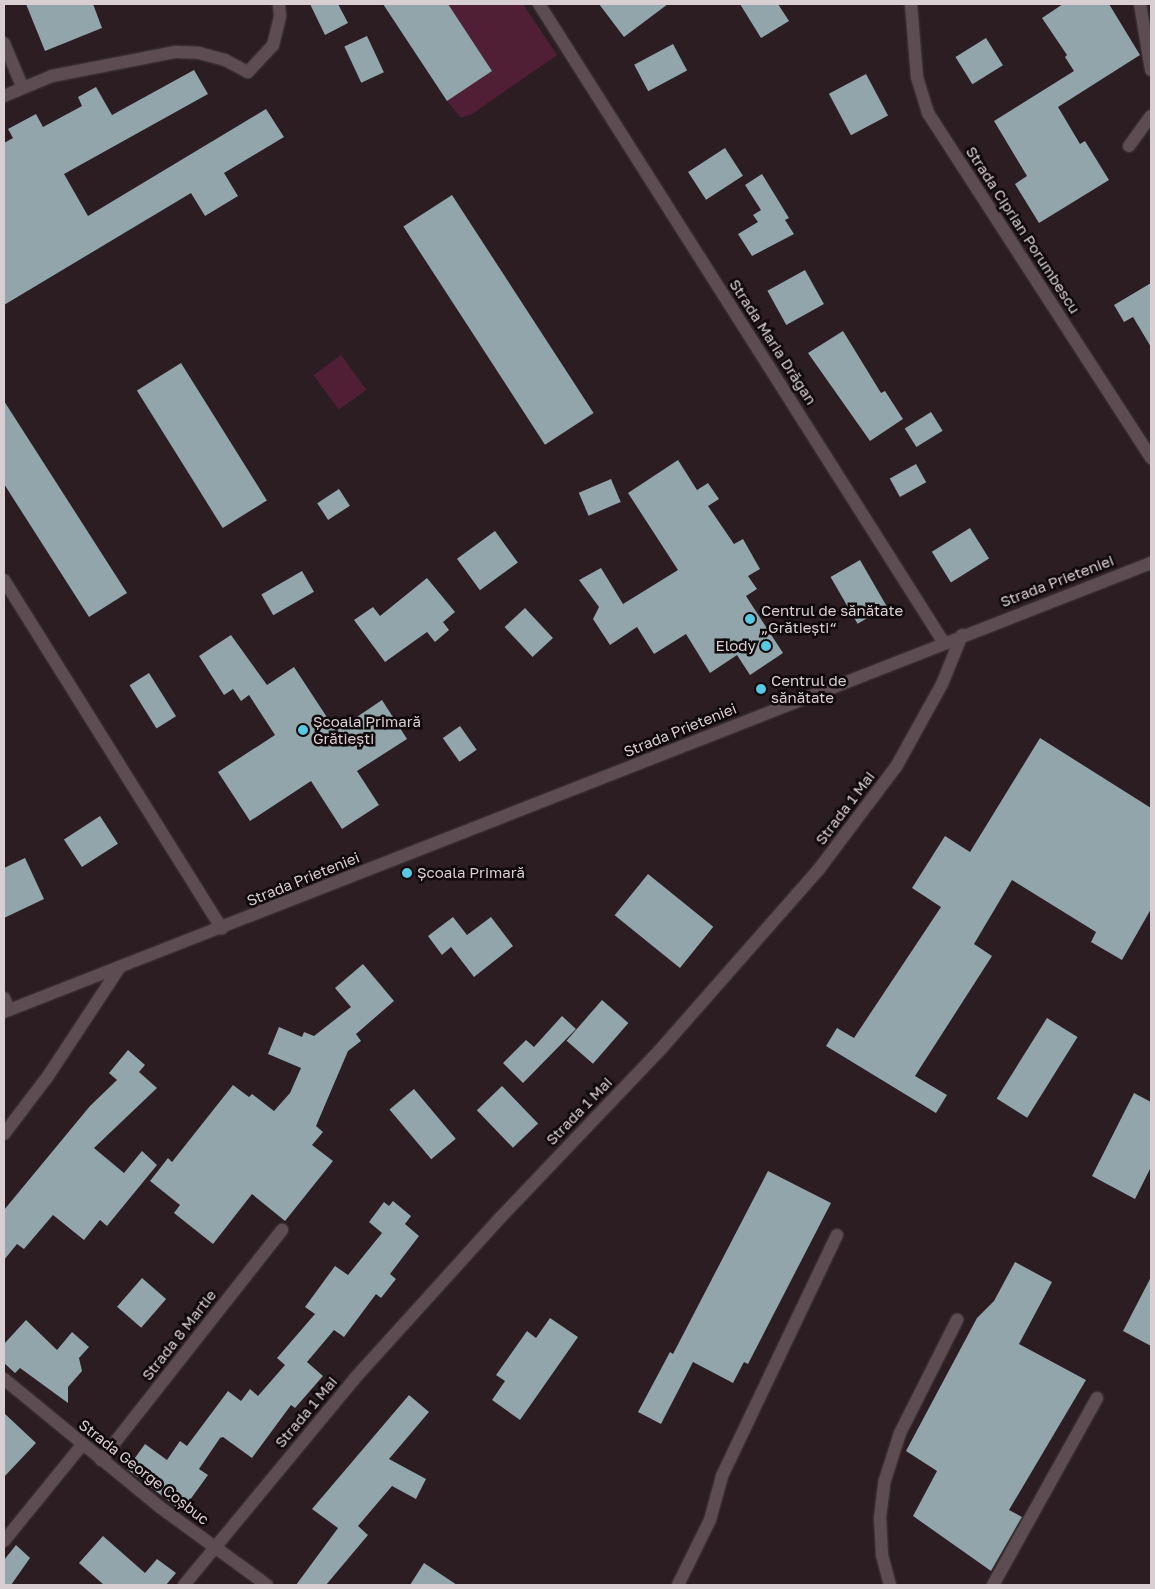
<!DOCTYPE html>
<meta charset="utf-8">
<style>
body{margin:0}
#map{position:relative;width:1155px;height:1589px;overflow:hidden;background:#2b1d22;font-family:"Golos Text",sans-serif}
div>[style]{position:absolute}
[style*='--x']{left:calc(var(--x)*1px);top:calc(var(--y)*1px);width:calc(var(--w)*1px);rotate:calc(var(--a)*1deg)}
.green>*{inset:0;background:#501f35;transform-origin:0 0}
.building>*{inset:0;background:#91a5ab;transform-origin:0 0}
.roads{filter:drop-shadow(0 0 1px #463b3f) drop-shadow(0 0 1px #463b3f)}
.minor>*{height:12px;margin:-6px;padding:0 6px;transform-origin:6px;border-radius:6px;background:#5d4d53}
.dots>*{width:14px;height:14px;translate:-50% -50%;box-sizing:border-box;border:2px solid #0f090b;border-radius:50%}
span{translate:-50% -50%;white-space:nowrap;text-align:center;line-height:1.15;-webkit-text-stroke:5px #0f090b;paint-order:stroke}
.street-label{font-size:15px;color:#d9cfd3}
.poi-label{font-size:15px;color:#d9cfd3}
.left{translate:0 -50%;text-align:left}
.right{translate:-100% -50%;text-align:right}
.frame{position:absolute;inset:0;border:5px solid #d9cfd3;pointer-events:none}
</style>
<div id="map">
<div class="green">
<i style="clip-path:polygon(448px 4px,523px 4px,557px 55px,472px 114px,461px 118px,447px 101px,492px 71px)"></i>
<i style="left:341px;top:355px;width:43px;height:34px;rotate:54deg"></i>
</div>
<div class="building">
<i style="clip-path:polygon(26px 4px,93px 4px,102px 28px,45px 51px)"></i>
<i style="clip-path:polygon(310px 4px,338px 4px,348px 23px,325px 35px)"></i>
<i style="clip-path:polygon(383px 4px,448px 4px,492px 71px,447px 101px)"></i>
<i style="clip-path:polygon(599px 4px,668px 4px,624px 37px)"></i>
<i style="clip-path:polygon(740px 4px,778px 4px,789px 21px,761px 38px)"></i>
<i style="clip-path:polygon(1063px 4px,1109px 4px,1140px 55px,1058px 107px,1080px 144px,1085px 141px,1109px 180px,1039px 223px,1015px 184px,1027px 176px,994px 121px,1074px 71px,1065px 57px,1067px 55px,1042px 18px)"></i>
<i style="left:367px;top:36px;width:40px;height:25px;rotate:65deg"></i>
<i style="left:986px;top:38px;width:32px;height:36px;rotate:58deg"></i>
<i style="left:673px;top:44px;width:30px;height:44px;rotate:62deg"></i>
<i style="clip-path:polygon(194px 70px,208px 94px,64px 174px,88px 216px,266px 109px,284px 137px,224px 173px,238px 196px,205px 216px,191px 193px,4px 305px,4px 143px,13px 138px,8px 129px,36px 114px,43px 127px,82px 106px,78px 97px,96px 87px,112px 115px)"></i>
<i style="left:866px;top:74px;width:47px;height:42px;rotate:62deg"></i>
<i style="left:725px;top:148px;width:33px;height:44px;rotate:57deg"></i>
<i style="clip-path:polygon(762px 174px,789px 218px,785px 220px,794px 234px,752px 256px,738px 234px,758px 222px,753px 215px,761px 210px,745px 185px)"></i>
<i style="left:452px;top:195px;width:260px;height:58px;rotate:57deg"></i>
<i style="left:805px;top:270px;width:39px;height:43px;rotate:61deg"></i>
<i style="clip-path:polygon(1151px 283px,1151px 347px,1133px 317px,1124px 322px,1114px 305px)"></i>
<i style="clip-path:polygon(843px 331px,881px 393px,885px 391px,903px 419px,870px 441px,808px 353px)"></i>
<i style="left:181px;top:363px;width:162px;height:52px;rotate:58deg"></i>
<i style="clip-path:polygon(4px 401px,127px 593px,89px 617px,4px 484px)"></i>
<i style="left:931px;top:412px;width:22px;height:31px;rotate:58deg"></i>
<i style="clip-path:polygon(678px 460px,697px 490px,708px 483px,719px 499px,708px 506px,734px 544px,743px 539px,760px 569px,748px 576px,757px 589px,746px 596px,783px 653px,750px 675px,737px 655px,710px 673px,686px 634px,654px 654px,637px 627px,610px 645px,593px 619px,599px 607px,579px 580px,601px 568px,623px 604px,678px 570px,628px 493px)"></i>
<i style="left:916px;top:464px;width:21px;height:30px;rotate:61deg"></i>
<i style="left:611px;top:479px;width:25px;height:35px;rotate:67deg"></i>
<i style="left:339px;top:489px;width:20px;height:26px;rotate:57deg"></i>
<i style="left:970px;top:528px;width:36px;height:45px;rotate:58deg"></i>
<i style="left:495px;top:531px;width:39px;height:47px;rotate:54deg"></i>
<i style="left:860px;top:560px;width:54px;height:34px;rotate:60deg"></i>
<i style="left:302px;top:571px;width:24px;height:47px;rotate:60deg"></i>
<i style="clip-path:polygon(427px 578px,455px 612px,443px 622px,449px 630px,435px 642px,427px 632px,385px 662px,354px 620px,373px 607px,380px 616px)"></i>
<i style="left:525px;top:608px;width:41px;height:28px;rotate:47deg"></i>
<i style="clip-path:polygon(231px 635px,267px 685px,294px 667px,336px 731px,382px 700px,407px 739px,357px 771px,379px 805px,342px 829px,311px 781px,250px 821px,218px 772px,275px 735px,249px 695px,241px 701px,233px 689px,224px 695px,199px 656px)"></i>
<i style="left:149px;top:673px;width:51px;height:23px;rotate:58deg"></i>
<i style="left:460px;top:726px;width:29px;height:21px;rotate:55deg"></i>
<i style="clip-path:polygon(1040px 738px,1151px 808px,1151px 909px,1122px 960px,1091px 942px,1096px 932px,1012px 880px,974px 944px,992px 956px,915px 1076px,947px 1095px,936px 1113px,826px 1046px,837px 1028px,854px 1038px,941px 907px,912px 888px,945px 836px,970px 852px)"></i>
<i style="left:100px;top:816px;width:33px;height:43px;rotate:57deg"></i>
<i style="clip-path:polygon(25px 858px,44px 899px,4px 918px,4px 868px)"></i>
<i style="left:648px;top:874px;width:84px;height:53px;rotate:39deg"></i>
<i style="clip-path:polygon(453px 917px,467px 935px,491px 917px,513px 946px,474px 977px,451px 947px,442px 955px,428px 936px)"></i>
<i style="clip-path:polygon(363px 964px,394px 1001px,356px 1034px,361px 1041px,348px 1051px,316px 1126px,323px 1132px,312px 1145px,333px 1161px,285px 1221px,252px 1194px,213px 1244px,174px 1213px,180px 1205px,150px 1181px,168px 1158px,172px 1162px,233px 1085px,249px 1097px,252px 1094px,274px 1111px,290px 1093px,301px 1068px,268px 1054px,279px 1027px,302px 1037px,304px 1032px,314px 1036px,351px 1007px,335px 988px)"></i>
<i style="left:602px;top:1000px;width:35px;height:54px;rotate:41deg"></i>
<i style="clip-path:polygon(562px 1016px,576px 1029px,523px 1083px,503px 1063px,526px 1040px,534px 1047px)"></i>
<i style="left:1047px;top:1018px;width:36px;height:95px;rotate:32deg"></i>
<i style="clip-path:polygon(128px 1050px,145px 1065px,139px 1072px,157px 1088px,94px 1148px,124px 1173px,142px 1151px,157px 1165px,107px 1226px,100px 1220px,84px 1240px,53px 1215px,24px 1249px,17px 1244px,4px 1260px,4px 1210px,90px 1106px,117px 1080px,109px 1073px)"></i>
<i style="left:502px;top:1086px;width:52px;height:35px;rotate:46deg"></i>
<i style="left:414px;top:1089px;width:65px;height:32px;rotate:50deg"></i>
<i style="clip-path:polygon(1134px 1093px,1151px 1102px,1151px 1167px,1135px 1199px,1092px 1176px)"></i>
<i style="clip-path:polygon(768px 1171px,831px 1203px,748px 1364px,744px 1362px,733px 1383px,693px 1362px,661px 1424px,638px 1412px,670px 1352px,673px 1354px)"></i>
<i style="clip-path:polygon(393px 1201px,411px 1216px,405px 1224px,419px 1236px,390px 1274px,396px 1279px,381px 1298px,376px 1294px,344px 1337px,334px 1330px,307px 1362px,323px 1376px,295px 1408px,291px 1405px,252px 1458px,223px 1437px,220px 1438px,199px 1469px,208px 1475px,182px 1511px,127px 1469px,145px 1444px,167px 1460px,180px 1441px,187px 1446px,228px 1391px,241px 1401px,250px 1389px,258px 1396px,285px 1365px,277px 1358px,315px 1314px,305px 1307px,335px 1266px,348px 1275px,382px 1233px,369px 1222px,384px 1202px,389px 1206px)"></i>
<i style="clip-path:polygon(1015px 1262px,1052px 1282px,1019px 1344px,1086px 1380px,1009px 1510px,1022px 1517px,991px 1571px,913px 1516px,937px 1471px,906px 1451px,977px 1318px,994px 1301px)"></i>
<i style="clip-path:polygon(1151px 1277px,1151px 1346px,1123px 1331px)"></i>
<i style="left:142px;top:1278px;width:32px;height:38px;rotate:41deg"></i>
<i style="clip-path:polygon(550px 1318px,578px 1337px,520px 1420px,492px 1400px,505px 1381px,496px 1375px,527px 1331px,536px 1338px)"></i>
<i style="clip-path:polygon(26px 1320px,57px 1350px,72px 1332px,89px 1347px,79px 1358px,82px 1371px,68px 1387px,68px 1403px,20px 1368px,15px 1373px,4px 1363px,4px 1344px)"></i>
<i style="clip-path:polygon(409px 1395px,429px 1412px,389px 1459px,426px 1479px,416px 1499px,392px 1486px,358px 1526px,368px 1535px,326px 1585px,296px 1585px,338px 1528px,312px 1509px)"></i>
<i style="clip-path:polygon(4px 1413px,36px 1443px,4px 1477px)"></i>
<i style="clip-path:polygon(103px 1536px,145px 1573px,157px 1559px,176px 1573px,166px 1585px,104px 1585px,79px 1563px)"></i>
<i style="clip-path:polygon(16px 1545px,30px 1558px,11px 1585px,4px 1585px,4px 1560px)"></i>
<i style="clip-path:polygon(424px 1563px,457px 1585px,410px 1585px)"></i>
</div>
<div class="roads">
<div class="minor">
<i style="--x:539;--y:4;--w:757;--a:57.63"></i>
<i style="--x:911;--y:4;--w:73;--a:85.3"></i>
<i style="--x:917;--y:77;--w:38;--a:73"></i>
<i style="--x:928;--y:113;--w:411;--a:57.1"></i>
<i style="--x:1140;--y:4;--w:67;--a:80.5"></i>
<i style="--x:4;--y:43;--w:47;--a:67.3"></i>
<i style="--x:4;--y:96;--w:52;--a:-22.6"></i>
<i style="--x:52;--y:76;--w:126;--a:-11"></i>
<i style="--x:176;--y:52;--w:23;--a:2"></i>
<i style="--x:199;--y:53;--w:27;--a:15"></i>
<i style="--x:225;--y:60;--w:26;--a:28"></i>
<i style="--x:248;--y:72;--w:37;--a:-47"></i>
<i style="--x:273;--y:45;--w:30;--a:-76"></i>
<i style="--x:280;--y:16;--w:12;--a:-95"></i>
<i style="--x:1129;--y:146;--w:37;--a:-54"></i>
<i style="--x:4;--y:580;--w:411;--a:58"></i>
<i style="--x:4;--y:998;--w:13;--a:67"></i>
<i style="--x:4;--y:1012;--w:1232;--a:-21.38"></i>
<i style="--x:4;--y:1134;--w:73;--a:-52.8"></i>
<i style="--x:48;--y:1076;--w:131;--a:-56.6"></i>
<i style="--x:4;--y:1379;--w:203;--a:39.4"></i>
<i style="--x:161;--y:1508;--w:131;--a:36"></i>
<i style="--x:101;--y:1460;--w:293;--a:-51.8"></i>
<i style="--x:4;--y:1541;--w:124;--a:-50.9"></i>
<i style="--x:184;--y:1585;--w:268;--a:-50.4"></i>
<i style="--x:355;--y:1378;--w:217;--a:-47.8"></i>
<i style="--x:501;--y:1217;--w:231;--a:-46.4"></i>
<i style="--x:660;--y:1050;--w:241;--a:-48.7"></i>
<i style="--x:819;--y:869;--w:128;--a:-53"></i>
<i style="--x:896;--y:767;--w:95;--a:-61"></i>
<i style="--x:942;--y:684;--w:53;--a:-67.8"></i>
<i style="--x:678;--y:1585;--w:72;--a:-63.8"></i>
<i style="--x:710;--y:1520;--w:46;--a:-74.7"></i>
<i style="--x:722;--y:1476;--w:267;--a:-64.5"></i>
<i style="--x:890;--y:1585;--w:31;--a:-105"></i>
<i style="--x:882;--y:1555;--w:37;--a:-93"></i>
<i style="--x:880;--y:1518;--w:38;--a:-83"></i>
<i style="--x:885;--y:1480;--w:49;--a:-72.3"></i>
<i style="--x:900;--y:1433;--w:127;--a:-63.2"></i>
<i style="--x:993;--y:1585;--w:214;--a:-60.9"></i>
</div>
</div>
<div class="dots">
<i style="left:750px;top:619px;background:#57c9e3"></i>
<i style="left:766px;top:646px;background:#57c9e3"></i>
<i style="left:761px;top:689px;background:#57c9e3"></i>
<i style="left:303px;top:730px;background:#57c9e3"></i>
<i style="left:407px;top:873px;background:#57c9e3"></i>
</div>
<div class="street-label">
<span style="left:1023px;top:230px;rotate:57deg">Strada Ciprian Porumbescu</span>
<span style="left:773px;top:342px;rotate:57deg">Strada Maria Drăgan</span>
<span style="left:1057px;top:581px;rotate:-21deg">Strada Prieteniei</span>
<span style="left:680px;top:730px;rotate:-22deg">Strada Prieteniei</span>
<span style="left:845px;top:808px;rotate:-53deg">Strada 1 Mai</span>
<span style="left:303px;top:879px;rotate:-22deg">Strada Prieteniei</span>
<span style="left:579px;top:1111px;rotate:-46deg">Strada 1 Mai</span>
<span style="left:179px;top:1335px;rotate:-52deg">Strada 8 Martie</span>
<span style="left:306px;top:1412px;rotate:-50deg">Strada 1 Mai</span>
<span style="left:144px;top:1472px;rotate:38deg">Strada George Coșbuc</span>
</div>
<div class="poi-label">
<span class="left" style="left:761px;top:619px">Centrul de sănătate<br>„Grătiești“</span>
<span class="right" style="left:756px;top:646px">Elody</span>
<span class="left" style="left:771px;top:689px">Centrul de<br>sănătate</span>
<span class="left" style="left:313px;top:730px">Școala Primară<br>Grătiești</span>
<span class="left" style="left:417px;top:873px">Școala Primară</span>
</div>
<div class="frame"></div>
</div>
